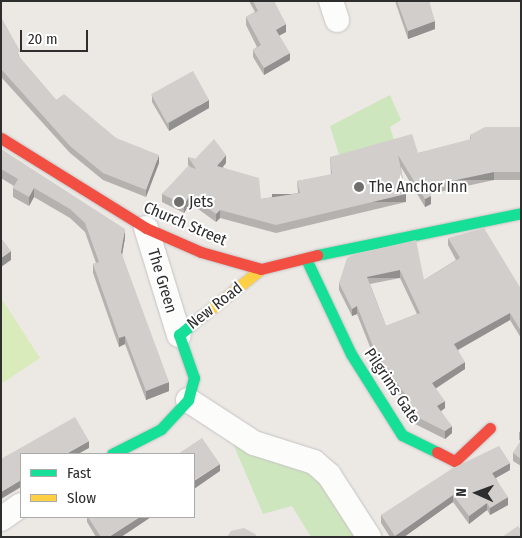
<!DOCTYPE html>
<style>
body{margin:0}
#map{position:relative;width:522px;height:538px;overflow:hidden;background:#ece8e4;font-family:"Fira Sans Condensed",sans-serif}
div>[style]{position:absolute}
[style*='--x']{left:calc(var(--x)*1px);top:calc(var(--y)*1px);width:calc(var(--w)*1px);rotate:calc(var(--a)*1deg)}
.green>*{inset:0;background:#cee6be}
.pitch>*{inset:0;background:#d9eabb}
.roads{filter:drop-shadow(0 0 1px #c5c4c5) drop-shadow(0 0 1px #c5c4c5)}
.street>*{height:24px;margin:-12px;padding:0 12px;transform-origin:12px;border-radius:12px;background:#fcfcfb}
.fast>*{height:11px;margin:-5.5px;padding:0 5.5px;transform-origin:5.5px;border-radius:5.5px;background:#16e098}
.slow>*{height:11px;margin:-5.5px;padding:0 5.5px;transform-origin:5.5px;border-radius:5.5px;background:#ffcf43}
.jam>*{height:11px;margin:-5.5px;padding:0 5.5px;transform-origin:5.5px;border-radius:5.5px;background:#f24e42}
.wall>*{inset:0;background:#b4b1af}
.shaded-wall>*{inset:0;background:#92908e;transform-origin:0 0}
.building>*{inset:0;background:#d1cecb;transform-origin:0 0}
.dots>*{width:14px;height:14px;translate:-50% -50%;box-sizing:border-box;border:2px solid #fff;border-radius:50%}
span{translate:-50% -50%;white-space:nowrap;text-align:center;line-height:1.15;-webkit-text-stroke:4px #fff;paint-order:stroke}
.poi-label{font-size:16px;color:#2e2e2e}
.left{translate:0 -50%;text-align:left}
.street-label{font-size:16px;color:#2e2e2e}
.frame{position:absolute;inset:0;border:2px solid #2e2e2e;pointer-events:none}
.legend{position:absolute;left:20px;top:453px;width:175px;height:65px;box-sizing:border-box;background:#fff;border:1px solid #ababab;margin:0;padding:6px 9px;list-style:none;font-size:15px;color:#2e2e2e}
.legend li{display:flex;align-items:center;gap:10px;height:25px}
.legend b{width:25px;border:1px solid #ababab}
.north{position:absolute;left:452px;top:468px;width:50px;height:50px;-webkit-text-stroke:4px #fff;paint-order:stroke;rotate:272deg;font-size:14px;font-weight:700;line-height:20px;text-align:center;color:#2e2e2e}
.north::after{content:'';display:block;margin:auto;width:18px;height:22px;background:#2e2e2e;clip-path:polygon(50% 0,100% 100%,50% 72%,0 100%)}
.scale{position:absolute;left:20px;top:30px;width:68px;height:22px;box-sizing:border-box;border:2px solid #2e2e2e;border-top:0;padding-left:6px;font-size:15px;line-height:18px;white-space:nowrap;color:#2e2e2e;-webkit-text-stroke:4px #fff;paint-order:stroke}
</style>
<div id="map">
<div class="green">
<i style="clip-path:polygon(390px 95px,401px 120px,390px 127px,395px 143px,341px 161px,330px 126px)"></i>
<i style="clip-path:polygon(231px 439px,314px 462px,367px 537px,311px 537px,292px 506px,263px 514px)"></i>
</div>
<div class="pitch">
<i style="clip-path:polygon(1px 298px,40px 358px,1px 384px)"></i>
</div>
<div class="roads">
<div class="street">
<i style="--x:331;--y:1;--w:20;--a:72"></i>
<i style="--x:146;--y:228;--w:112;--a:72.9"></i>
<i style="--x:188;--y:400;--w:79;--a:33.1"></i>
<i style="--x:254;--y:443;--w:63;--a:17.6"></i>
<i style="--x:314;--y:462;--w:20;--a:41"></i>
<i style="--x:329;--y:475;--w:74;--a:57.2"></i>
<i style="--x:1;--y:519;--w:24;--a:-35"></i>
</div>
<div class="fast">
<i style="--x:317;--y:255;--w:208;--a:-11.6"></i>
<i style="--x:307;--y:261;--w:103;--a:64.7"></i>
<i style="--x:351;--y:354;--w:96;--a:57.8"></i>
<i style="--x:402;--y:435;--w:39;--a:26"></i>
<i style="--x:112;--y:454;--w:55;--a:-27"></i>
<i style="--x:161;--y:429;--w:40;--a:-47"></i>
<i style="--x:188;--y:400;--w:23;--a:-75"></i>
<i style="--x:194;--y:378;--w:46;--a:-109.2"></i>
<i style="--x:179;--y:335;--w:30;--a:-40"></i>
</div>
<div class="slow">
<i style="--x:202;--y:316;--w:75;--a:-38.5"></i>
</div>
<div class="jam">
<i style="--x:1;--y:138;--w:171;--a:31.8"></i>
<i style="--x:146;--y:228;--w:60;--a:23.6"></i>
<i style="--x:201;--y:252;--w:62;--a:15.8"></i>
<i style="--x:261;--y:269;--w:58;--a:-14"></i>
<i style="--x:437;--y:452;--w:20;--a:27"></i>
<i style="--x:455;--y:461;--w:48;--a:-43.3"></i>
</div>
</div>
<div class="wall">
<i style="clip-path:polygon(249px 1px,274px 1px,286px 32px,279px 36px,290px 60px,264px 75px,253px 57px,253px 50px,257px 47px,246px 25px,246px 17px,255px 12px)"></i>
<i style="clip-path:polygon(395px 1px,429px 1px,435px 29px,408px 39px)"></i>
<i style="clip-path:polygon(1px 17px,20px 58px,56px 100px,116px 138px,159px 163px,146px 197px,103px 180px,70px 153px,1px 77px)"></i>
<i style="clip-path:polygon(152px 95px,209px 108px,169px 131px,152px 102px)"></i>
<i style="clip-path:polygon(521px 127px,521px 180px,494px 180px,430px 194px,431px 204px,425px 207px,401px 167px,406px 202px,276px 233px,220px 218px,216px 222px,190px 203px,184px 213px,162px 202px,162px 194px,190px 167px,188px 165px,188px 157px,195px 159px,226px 163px,223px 167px,261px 199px,298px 193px,297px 181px,331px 175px,330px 157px,418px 153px,470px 140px,470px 135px)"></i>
<i style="clip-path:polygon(1px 149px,125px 238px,122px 255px,169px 391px,146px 400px,125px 344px,119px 347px,93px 273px,93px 264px,96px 263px,85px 232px,70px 218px,34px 197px,29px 206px,13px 197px,13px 188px,14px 186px,1px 178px)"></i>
<i style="clip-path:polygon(evenodd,448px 238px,521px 289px,521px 338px,510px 320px,458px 350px,465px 369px,435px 388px,445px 408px,441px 411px,452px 433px,445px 439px,413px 423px,405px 411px,405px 403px,374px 357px,357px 314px,352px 316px,339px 290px,339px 283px,355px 254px,424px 280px,456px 260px,448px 245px,448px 238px,400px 278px,417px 314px,386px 326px,370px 284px,400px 278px)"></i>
<i style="clip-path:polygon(519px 432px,521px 432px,521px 466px,513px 461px,513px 453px,521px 441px,519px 440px)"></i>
<i style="clip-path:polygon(510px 470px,496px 478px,508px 505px,490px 515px,487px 510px,469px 524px,453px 502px,404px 537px,390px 537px,381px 523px,381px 515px)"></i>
<i style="clip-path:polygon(87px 517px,151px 517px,121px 537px,96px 537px,87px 522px)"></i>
</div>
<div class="shaded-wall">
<i style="clip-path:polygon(435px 21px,435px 29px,408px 39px,408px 31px)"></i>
<i style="clip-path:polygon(286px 24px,286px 32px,276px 37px,276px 30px)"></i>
<i style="clip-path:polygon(290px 53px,290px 60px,264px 75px,264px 68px)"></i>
<i style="clip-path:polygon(209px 100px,209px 108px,169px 131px,169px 123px)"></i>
<i style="clip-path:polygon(159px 155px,159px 163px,146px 197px,146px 190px)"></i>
<i style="clip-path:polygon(226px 155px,226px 163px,217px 173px,217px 166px)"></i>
<i style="left:494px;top:172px;width:8px;height:67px;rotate:90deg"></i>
<i style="clip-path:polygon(34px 188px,34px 197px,29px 206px,29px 197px)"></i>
<i style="left:406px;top:194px;width:8px;height:134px;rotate:90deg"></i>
<i style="clip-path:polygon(190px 195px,190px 203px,184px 213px,184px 205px)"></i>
<i style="clip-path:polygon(431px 196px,431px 204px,425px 207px,425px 199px)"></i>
<i style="clip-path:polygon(220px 210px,220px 218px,216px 222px,216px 214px)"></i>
<i style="clip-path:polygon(125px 229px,125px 238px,121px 261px,121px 252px)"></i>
<i style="clip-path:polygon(11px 251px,11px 260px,1px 267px,1px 258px)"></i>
<i style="left:400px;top:270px;width:8px;height:34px;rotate:90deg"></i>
<i style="clip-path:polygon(357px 306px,357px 314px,352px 316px,352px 309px)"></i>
<i style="clip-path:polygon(510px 313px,510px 320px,454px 352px,454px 344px)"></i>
<i style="clip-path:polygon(125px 336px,125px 344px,119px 347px,119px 338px)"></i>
<i style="clip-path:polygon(465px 362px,465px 369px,432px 391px,432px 383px)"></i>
<i style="clip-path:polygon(169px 382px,169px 391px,146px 400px,146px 391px)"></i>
<i style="clip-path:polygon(445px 401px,445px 408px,437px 414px,437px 406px)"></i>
<i style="clip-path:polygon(452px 426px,452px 433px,445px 439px,445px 431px)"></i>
<i style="clip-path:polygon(89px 441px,89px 448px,78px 454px,66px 454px)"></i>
<i style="clip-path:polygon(510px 463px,510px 470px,492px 480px,492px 473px)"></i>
<i style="clip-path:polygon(220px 464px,220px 471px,194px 489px,194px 481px)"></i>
<i style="clip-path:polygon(21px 480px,21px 487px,1px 499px,1px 492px)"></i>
<i style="clip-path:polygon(453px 495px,453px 502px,404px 537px,395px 537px,395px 536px)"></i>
<i style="clip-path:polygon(508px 497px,508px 505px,490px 515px,490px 508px)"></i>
<i style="clip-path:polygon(487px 503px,487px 510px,469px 524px,469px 516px)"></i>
<i style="clip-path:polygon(140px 517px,151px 517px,121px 537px,109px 537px)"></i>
</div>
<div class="building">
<i style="clip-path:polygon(253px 1px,274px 1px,286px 24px,276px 30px,290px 53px,264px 68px,253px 50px,261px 45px,246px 17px,258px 11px)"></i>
<i style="clip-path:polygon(397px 1px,429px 1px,435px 21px,408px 31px)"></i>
<i style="clip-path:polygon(1px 17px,20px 51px,17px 54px,56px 100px,64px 94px,116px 138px,159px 155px,146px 190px,103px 173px,70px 146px,1px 69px)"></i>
<i style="left:193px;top:71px;width:33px;height:48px;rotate:61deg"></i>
<i style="clip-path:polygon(485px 127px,521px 127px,521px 172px,494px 172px,428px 186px,431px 196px,425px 199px,398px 155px,406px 194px,276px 225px,220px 210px,216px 214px,190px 195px,184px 205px,162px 194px,188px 166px,196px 169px,188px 157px,195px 159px,214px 139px,226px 155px,217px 166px,259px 178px,261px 199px,300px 193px,297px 181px,332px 174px,330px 157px,412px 134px,418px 153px,471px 139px,470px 135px)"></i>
<i style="clip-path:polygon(1px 149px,125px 229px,121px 252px,169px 382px,146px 391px,125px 336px,119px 338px,93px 264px,99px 262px,85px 223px,70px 209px,34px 188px,29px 197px,13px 188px,18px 179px,1px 169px)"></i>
<i style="clip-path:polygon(evenodd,484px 228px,521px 289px,521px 331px,510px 313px,454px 344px,465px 362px,432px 383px,445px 401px,437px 406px,452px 426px,445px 431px,413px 415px,405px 403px,409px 400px,374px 349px,357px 306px,352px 309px,339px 283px,347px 258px,355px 254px,416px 240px,424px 280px,460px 258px,448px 238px,484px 228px,400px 270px,420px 313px,386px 326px,367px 277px,400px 270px)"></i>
<i style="clip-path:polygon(1px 238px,11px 251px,1px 258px)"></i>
<i style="clip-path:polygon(75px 417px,89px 441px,66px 454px,21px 454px,21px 480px,1px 492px,1px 459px)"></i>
<i style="clip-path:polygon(202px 438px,220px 464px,194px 481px,194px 454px,178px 454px)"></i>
<i style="clip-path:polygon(521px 440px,521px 459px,513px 453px)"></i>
<i style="clip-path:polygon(499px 446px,510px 463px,492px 473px,508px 497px,490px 508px,487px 503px,469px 516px,453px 495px,395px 536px,381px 515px,453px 468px)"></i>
<i style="clip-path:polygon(88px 517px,140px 517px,109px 537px,101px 537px)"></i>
<i style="clip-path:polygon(518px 526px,521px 530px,521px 537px,502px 537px)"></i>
<i style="clip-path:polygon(244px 528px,255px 534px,257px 537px,227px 537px,231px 531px)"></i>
</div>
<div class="dots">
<i style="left:359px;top:187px;background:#706f6e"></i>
<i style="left:179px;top:202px;background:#706f6e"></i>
</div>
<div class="poi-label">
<span class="left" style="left:369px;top:187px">The Anchor Inn</span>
<span class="left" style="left:189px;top:202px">Jets</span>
</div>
<div class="street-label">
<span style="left:185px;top:224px;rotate:23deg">Church Street</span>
<span style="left:162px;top:281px;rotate:73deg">The Green</span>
<span style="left:215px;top:306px;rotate:-38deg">New Road</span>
<span style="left:392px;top:386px;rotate:56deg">Pilgrims Gate</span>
</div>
<div class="frame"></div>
<ul class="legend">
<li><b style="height:6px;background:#16e098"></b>Fast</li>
<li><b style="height:6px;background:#ffcf43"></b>Slow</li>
</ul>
<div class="north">N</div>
<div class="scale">20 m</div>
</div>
